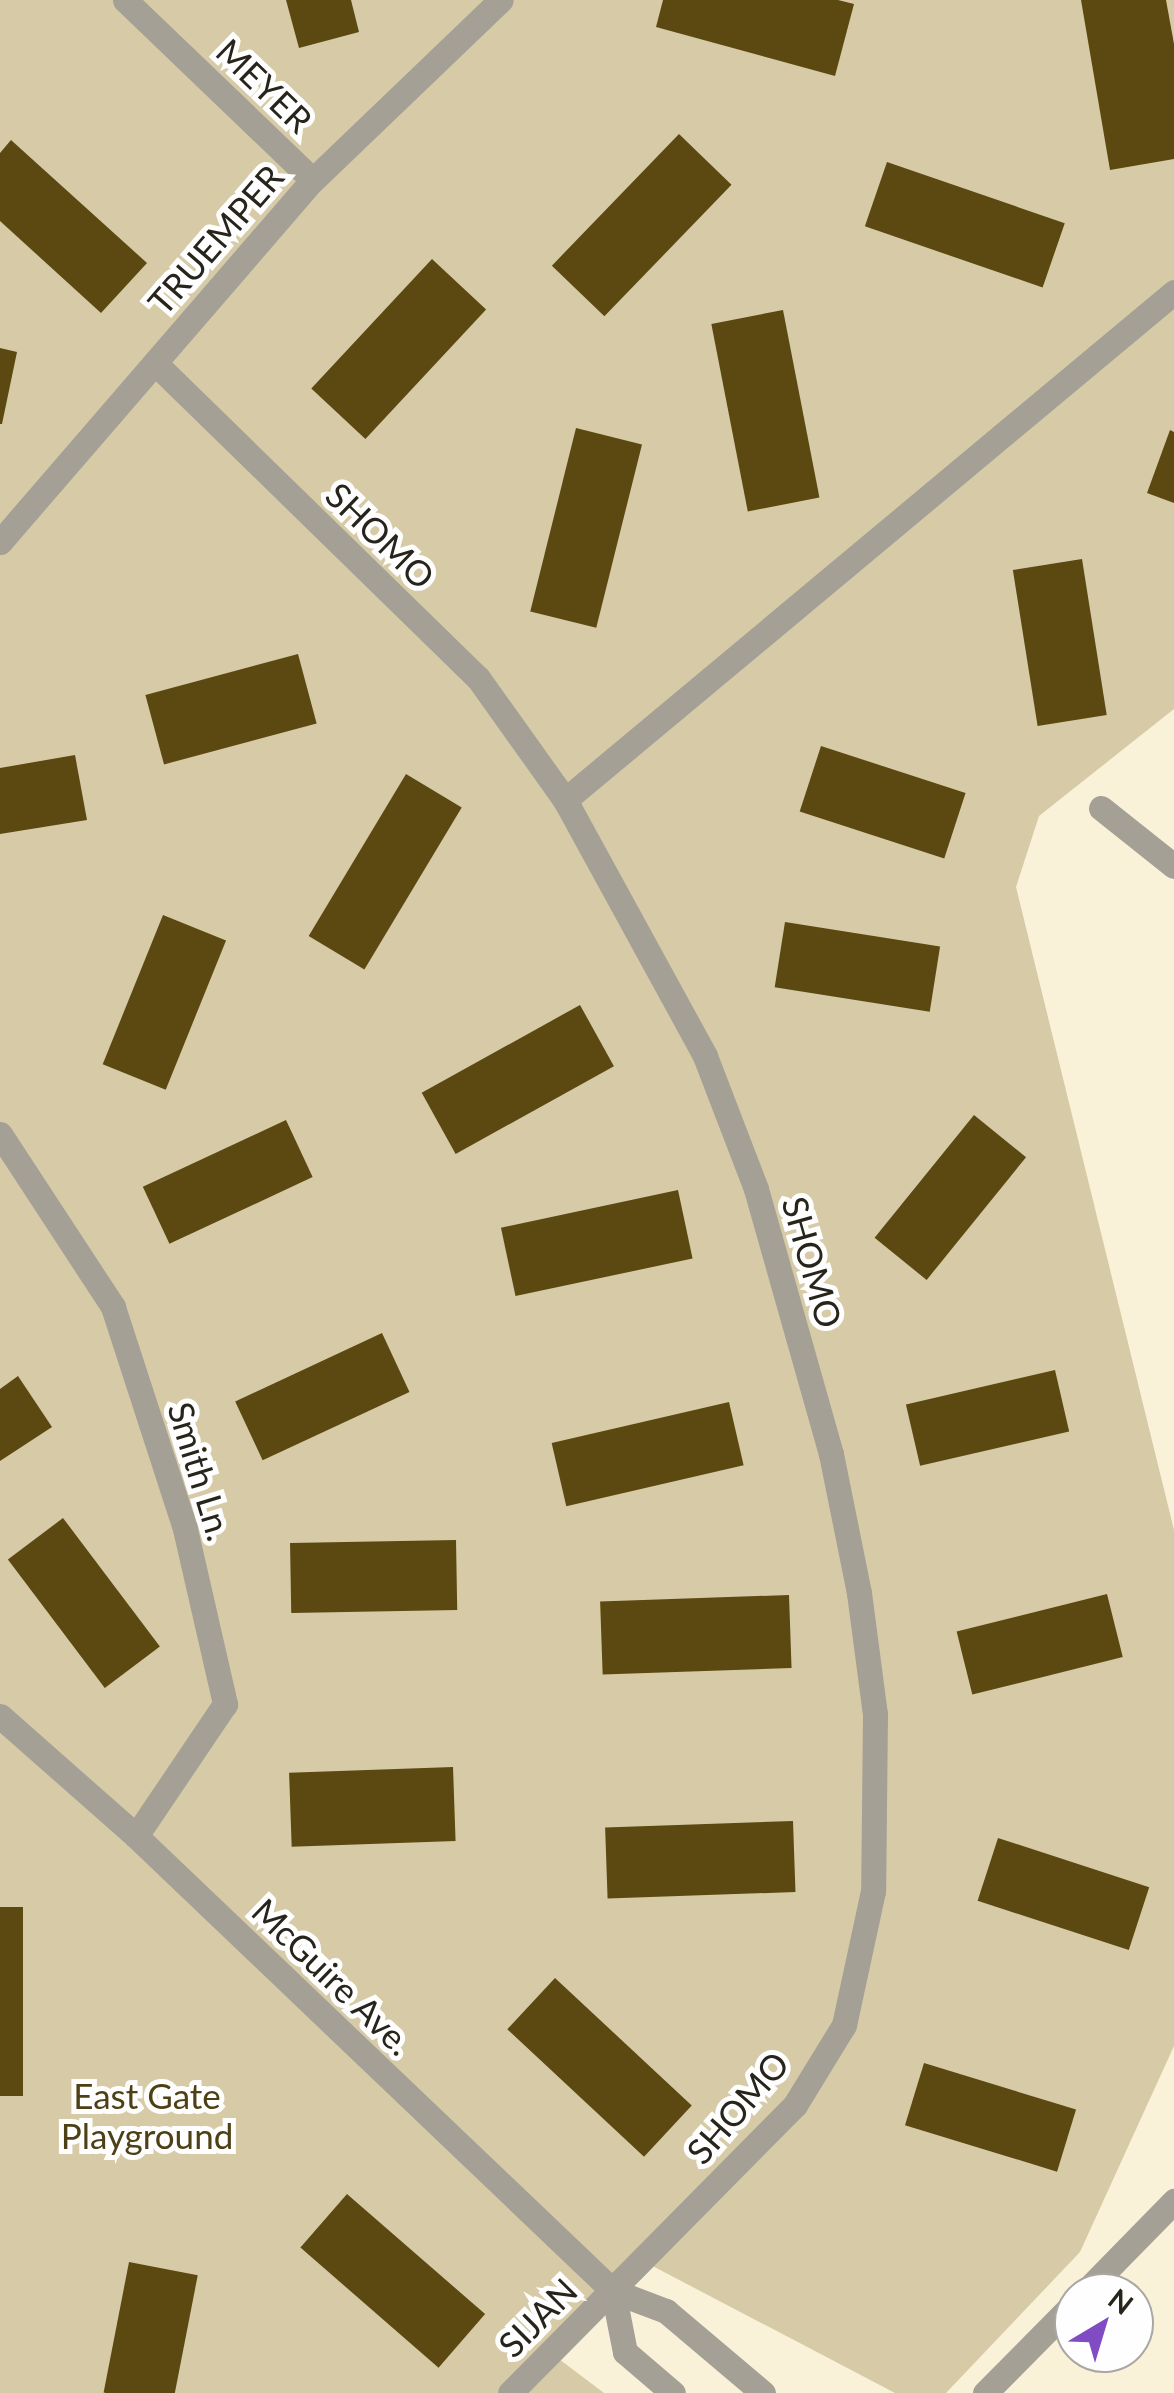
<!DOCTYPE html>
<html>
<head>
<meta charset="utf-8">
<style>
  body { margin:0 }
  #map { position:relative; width:1174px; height:2393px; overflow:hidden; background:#f9f1d8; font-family:Lato,sans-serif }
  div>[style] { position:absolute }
  .green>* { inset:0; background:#d7cba7 }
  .building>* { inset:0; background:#5b4911; transform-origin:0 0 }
  .minor>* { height:25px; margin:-12.5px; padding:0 12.5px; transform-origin:12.5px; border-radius:12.5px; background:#a4a096 }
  span { translate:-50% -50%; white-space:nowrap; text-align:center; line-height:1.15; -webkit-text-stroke:10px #fefefe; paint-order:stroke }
  .street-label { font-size:35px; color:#27241b }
  .park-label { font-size:35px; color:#4e4015 }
  .north { position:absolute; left:1054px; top:2273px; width:100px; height:100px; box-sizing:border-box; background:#fefefe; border:2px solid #a8a7a3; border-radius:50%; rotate:38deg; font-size:28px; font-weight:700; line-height:40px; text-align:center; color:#27241b }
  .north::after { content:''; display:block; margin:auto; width:35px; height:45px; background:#804bc3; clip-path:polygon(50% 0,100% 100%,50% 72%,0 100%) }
</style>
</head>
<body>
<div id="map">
  <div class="green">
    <div style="clip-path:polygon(0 0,1174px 0,1174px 709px,1039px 816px,1016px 887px,1174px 1530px,1174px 2046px,1080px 2252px,946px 2393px,895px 2393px,643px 2261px,551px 2353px,604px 2393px,0 2393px)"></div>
  </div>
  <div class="building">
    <div style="clip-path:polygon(286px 0,351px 0,359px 32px,299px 48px)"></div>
    <div style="clip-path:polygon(663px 0,838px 0,854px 4px,835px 76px,656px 27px)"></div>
    <div style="clip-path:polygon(1081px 0,1166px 0,1174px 44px,1174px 159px,1110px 170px)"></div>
    <div style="left:679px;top:134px;width:73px;height:183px;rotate:44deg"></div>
    <div style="clip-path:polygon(11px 140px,147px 263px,101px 313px,0 221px,0 153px)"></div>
    <div style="left:887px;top:162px;width:188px;height:68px;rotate:19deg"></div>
    <div style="left:432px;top:259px;width:74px;height:177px;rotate:43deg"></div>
    <div style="left:783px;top:310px;width:191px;height:73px;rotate:79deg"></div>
    <div style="clip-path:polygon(0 348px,17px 352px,2px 424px,0 424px)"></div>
    <div style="left:576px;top:428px;width:68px;height:189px;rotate:14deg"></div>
    <div style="clip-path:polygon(1170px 430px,1174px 432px,1174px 503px,1147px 493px)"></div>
    <div style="left:1082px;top:559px;width:158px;height:70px;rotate:81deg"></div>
    <div style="left:298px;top:654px;width:72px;height:158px;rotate:75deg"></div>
    <div style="left:821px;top:746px;width:152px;height:69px;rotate:18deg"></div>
    <div style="clip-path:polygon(75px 755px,87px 820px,0 834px,0 768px)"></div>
    <div style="left:406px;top:774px;width:65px;height:189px;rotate:31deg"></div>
    <div style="left:163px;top:915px;width:68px;height:161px;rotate:22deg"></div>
    <div style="left:785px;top:922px;width:157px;height:66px;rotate:9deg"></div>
    <div style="left:580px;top:1005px;width:70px;height:181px;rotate:61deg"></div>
    <div style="left:974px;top:1115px;width:67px;height:158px;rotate:39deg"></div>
    <div style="left:286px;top:1120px;width:63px;height:158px;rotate:65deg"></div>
    <div style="left:678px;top:1190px;width:70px;height:181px;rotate:78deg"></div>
    <div style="left:382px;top:1333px;width:65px;height:162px;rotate:65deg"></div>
    <div style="left:1055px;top:1370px;width:63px;height:153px;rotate:77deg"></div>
    <div style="clip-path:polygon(18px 1376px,52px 1427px,0 1461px,0 1389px)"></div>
    <div style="left:729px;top:1402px;width:65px;height:182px;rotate:77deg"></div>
    <div style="left:63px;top:1518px;width:161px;height:69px;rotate:53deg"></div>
    <div style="left:456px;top:1540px;width:70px;height:166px;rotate:89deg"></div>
    <div style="left:1107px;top:1594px;width:65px;height:155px;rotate:76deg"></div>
    <div style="left:789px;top:1595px;width:73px;height:189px;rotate:88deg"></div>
    <div style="left:453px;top:1767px;width:74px;height:164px;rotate:88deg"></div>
    <div style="left:793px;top:1821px;width:71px;height:188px;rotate:88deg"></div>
    <div style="left:998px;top:1838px;width:159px;height:66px;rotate:18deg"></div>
    <div style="left:0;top:1907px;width:23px;height:189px"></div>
    <div style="left:555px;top:1978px;width:187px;height:70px;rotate:43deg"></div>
    <div style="left:924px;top:2063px;width:159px;height:65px;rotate:17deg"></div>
    <div style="left:347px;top:2194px;width:183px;height:71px;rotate:41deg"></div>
    <div style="left:129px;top:2262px;width:70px;height:133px;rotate:11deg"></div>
  </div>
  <div class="minor">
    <div style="left:125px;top:0;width:260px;rotate:43.8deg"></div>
    <div style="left:155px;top:363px;width:451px;rotate:44.3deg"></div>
    <div style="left:478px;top:678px;width:150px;rotate:54.5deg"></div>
    <div style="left:565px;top:800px;width:292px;rotate:61.3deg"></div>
    <div style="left:705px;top:1056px;width:142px;rotate:69deg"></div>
    <div style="left:756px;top:1189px;width:275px;rotate:74.2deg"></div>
    <div style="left:831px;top:1454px;width:142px;rotate:78.6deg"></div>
    <div style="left:859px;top:1593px;width:122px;rotate:82.5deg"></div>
    <div style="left:875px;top:1714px;width:177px;rotate:90.6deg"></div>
    <div style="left:873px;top:1891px;width:137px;rotate:102.2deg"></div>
    <div style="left:844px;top:2025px;width:94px;rotate:121.5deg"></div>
    <div style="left:795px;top:2105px;width:405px;rotate:134.7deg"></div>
    <div style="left:0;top:542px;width:479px;rotate:-49.2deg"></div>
    <div style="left:313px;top:180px;width:260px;rotate:-43.8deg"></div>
    <div style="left:565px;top:800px;width:793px;rotate:-39.83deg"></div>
    <div style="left:1101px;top:808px;width:93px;rotate:38.5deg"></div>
    <div style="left:0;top:1134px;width:207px;rotate:56.8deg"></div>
    <div style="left:113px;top:1307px;width:233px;rotate:72deg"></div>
    <div style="left:185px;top:1529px;width:180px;rotate:77.1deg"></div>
    <div style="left:225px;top:1704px;width:159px;rotate:124deg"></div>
    <div style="left:0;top:1716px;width:181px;rotate:41.4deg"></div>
    <div style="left:136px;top:1836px;width:659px;rotate:43.65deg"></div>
    <div style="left:613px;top:2291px;width:57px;rotate:20.7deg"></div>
    <div style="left:666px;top:2311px;width:127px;rotate:40.2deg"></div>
    <div style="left:613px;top:2291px;width:62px;rotate:78.9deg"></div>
    <div style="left:625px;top:2352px;width:63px;rotate:40.5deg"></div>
    <div style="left:1084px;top:2293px;width:129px;rotate:-45.6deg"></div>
    <div style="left:985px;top:2393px;width:127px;rotate:-45.3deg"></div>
  </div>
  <div class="street-label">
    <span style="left:265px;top:85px;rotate:44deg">MEYER</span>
    <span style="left:215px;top:239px;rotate:-49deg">TRUEMPER</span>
    <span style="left:381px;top:535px;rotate:44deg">SHOMO</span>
    <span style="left:813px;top:1262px;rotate:74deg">SHOMO</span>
    <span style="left:201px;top:1471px;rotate:73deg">Smith Ln.</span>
    <span style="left:333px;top:1976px;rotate:44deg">McGuire Ave.</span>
    <span style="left:737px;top:2107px;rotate:-49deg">SHOMO</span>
    <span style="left:537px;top:2317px;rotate:-45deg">SIJAN</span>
  </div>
  <div class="park-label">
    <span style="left:147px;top:2115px">East Gate<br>Playground</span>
  </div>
  <div class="north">N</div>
</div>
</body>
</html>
